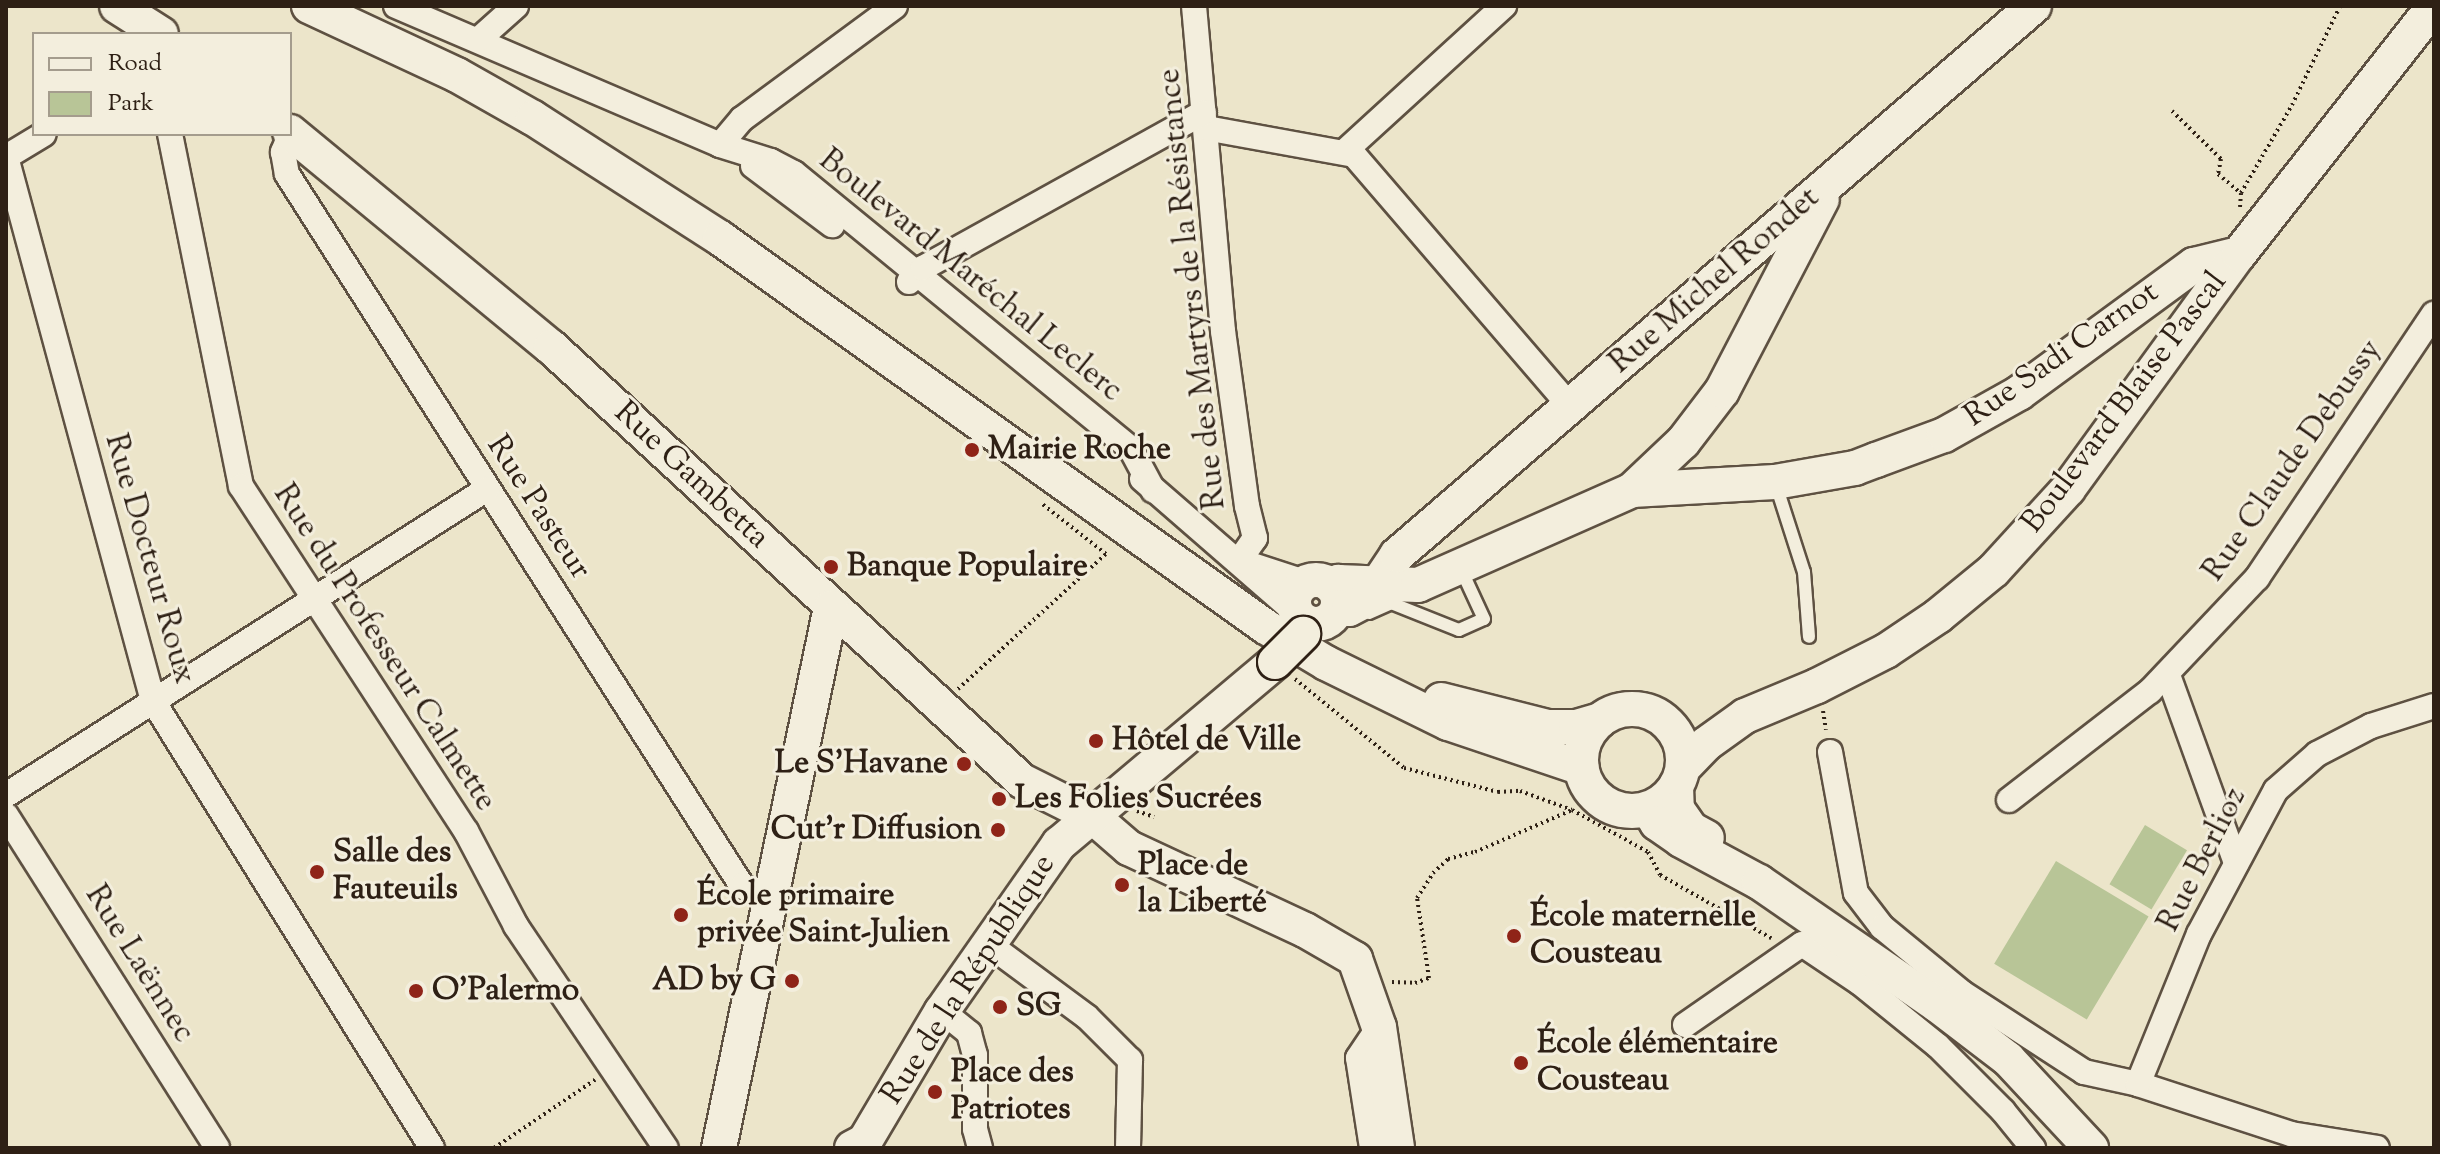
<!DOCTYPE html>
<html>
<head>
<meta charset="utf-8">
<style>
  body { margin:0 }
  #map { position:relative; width:2440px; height:1154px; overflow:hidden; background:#ece5ca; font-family:"Sorts Mill Goudy",serif }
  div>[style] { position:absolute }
  .green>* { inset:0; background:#b8c597; transform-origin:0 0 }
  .path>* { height:4px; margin-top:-2px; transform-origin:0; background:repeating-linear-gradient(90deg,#2e2015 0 2px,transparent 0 6px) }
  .roads { filter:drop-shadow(2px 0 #5e5142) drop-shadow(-2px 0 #5e5142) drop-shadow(0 2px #5e5142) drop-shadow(0 -2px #5e5142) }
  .lane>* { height:12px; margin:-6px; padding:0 6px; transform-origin:6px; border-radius:6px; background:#f3eedd }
  .street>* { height:24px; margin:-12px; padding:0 12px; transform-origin:12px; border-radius:12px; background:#f3eedd }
  .secondary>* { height:34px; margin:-17px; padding:0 17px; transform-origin:17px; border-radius:17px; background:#f3eedd }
  .secondary>.ring { margin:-17px; padding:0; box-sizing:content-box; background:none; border:34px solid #f3eedd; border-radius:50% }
  .bridges { filter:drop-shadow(2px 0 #2e2015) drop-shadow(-2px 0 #2e2015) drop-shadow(0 2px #2e2015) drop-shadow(0 -2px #2e2015) }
  .secondary-bridge>* { height:34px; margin:-17px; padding:0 17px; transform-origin:17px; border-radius:17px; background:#f3eedd }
  .dots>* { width:22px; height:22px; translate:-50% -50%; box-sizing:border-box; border:4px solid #f3eedd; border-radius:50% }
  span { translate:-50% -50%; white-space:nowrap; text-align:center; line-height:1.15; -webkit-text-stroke:6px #f3eedd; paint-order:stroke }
  .street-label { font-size:32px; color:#2e2015 }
  .poi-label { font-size:32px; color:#2e2015; font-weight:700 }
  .left { translate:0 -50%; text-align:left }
  .right { translate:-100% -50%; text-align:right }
  .frame { position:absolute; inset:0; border:8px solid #2e2015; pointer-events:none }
  .legend { position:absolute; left:32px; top:32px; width:260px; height:104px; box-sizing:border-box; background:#f3eedd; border:2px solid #a49c8d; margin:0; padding:10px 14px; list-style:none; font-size:24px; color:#2e2015 }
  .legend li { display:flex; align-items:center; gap:16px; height:40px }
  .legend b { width:40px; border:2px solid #a49c8d }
</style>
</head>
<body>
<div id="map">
  <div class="green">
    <div style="left:2145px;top:825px;width:49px;height:69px;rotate:31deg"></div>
    <div style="left:2056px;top:861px;width:108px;height:120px;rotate:31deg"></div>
  </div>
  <div class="path">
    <div style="left:2172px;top:111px;width:69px;rotate:44.4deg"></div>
    <div style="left:2221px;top:159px;width:15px;rotate:101deg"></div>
    <div style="left:2218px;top:174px;width:30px;rotate:40deg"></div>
    <div style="left:2240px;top:207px;width:14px;rotate:-86deg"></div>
    <div style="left:2241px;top:193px;width:102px;rotate:-59.9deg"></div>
    <div style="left:2292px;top:105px;width:110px;rotate:-64.1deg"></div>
    <div style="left:1295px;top:679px;width:141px;rotate:39.2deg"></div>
    <div style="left:1404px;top:768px;width:97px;rotate:14.3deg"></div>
    <div style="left:1498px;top:792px;width:22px;rotate:-3deg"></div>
    <div style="left:1520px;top:791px;width:55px;rotate:20.1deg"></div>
    <div style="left:1572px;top:810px;width:87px;rotate:28.9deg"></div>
    <div style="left:1648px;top:852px;width:26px;rotate:62deg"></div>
    <div style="left:1660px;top:875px;width:128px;rotate:29.6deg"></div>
    <div style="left:958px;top:689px;width:200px;rotate:-42.4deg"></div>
    <div style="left:1106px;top:554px;width:83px;rotate:-141.9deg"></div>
    <div style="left:1823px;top:711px;width:19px;rotate:81deg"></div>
    <div style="left:1137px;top:811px;width:18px;rotate:19deg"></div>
    <div style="left:1392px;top:982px;width:23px;rotate:2deg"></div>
    <div style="left:1415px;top:983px;width:15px;rotate:-20deg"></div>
    <div style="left:1429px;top:978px;width:81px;rotate:-98.5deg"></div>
    <div style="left:1417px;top:898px;width:30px;rotate:-57deg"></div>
    <div style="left:1433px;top:873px;width:21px;rotate:-43deg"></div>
    <div style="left:1448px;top:859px;width:28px;rotate:-15deg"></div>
    <div style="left:1475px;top:852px;width:106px;rotate:-23.4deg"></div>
    <div style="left:494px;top:1148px;width:122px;rotate:-34deg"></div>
  </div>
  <div class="roads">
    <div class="lane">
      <div style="left:1776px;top:485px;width:91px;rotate:72.2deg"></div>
      <div style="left:1804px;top:572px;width:65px;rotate:85.6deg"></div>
      <div style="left:1369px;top:613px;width:24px;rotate:-24deg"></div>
      <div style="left:1391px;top:603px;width:73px;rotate:21.7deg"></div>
      <div style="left:1459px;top:630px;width:27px;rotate:-24deg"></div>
      <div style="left:1484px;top:619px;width:57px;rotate:-114.8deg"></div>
    </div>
    <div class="street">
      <div style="left:396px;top:6px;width:353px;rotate:23.2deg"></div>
      <div style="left:720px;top:145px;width:53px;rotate:17.4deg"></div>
      <div style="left:771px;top:161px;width:26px;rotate:28deg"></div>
      <div style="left:794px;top:173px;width:436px;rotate:39.3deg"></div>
      <div style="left:1131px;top:449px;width:47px;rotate:61.8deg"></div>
      <div style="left:1194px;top:6px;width:326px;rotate:84.9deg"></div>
      <div style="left:1223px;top:331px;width:177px;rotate:82.2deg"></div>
      <div style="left:1247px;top:506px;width:33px;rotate:76deg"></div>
      <div style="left:1255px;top:538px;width:28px;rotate:125deg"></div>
      <div style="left:478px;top:40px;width:51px;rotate:-41.8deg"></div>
      <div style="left:1206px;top:128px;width:150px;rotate:10.3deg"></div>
      <div style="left:1354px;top:155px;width:331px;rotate:49.3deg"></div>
      <div style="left:291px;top:133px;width:21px;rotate:113deg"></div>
      <div style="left:283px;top:152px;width:22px;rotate:80deg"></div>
      <div style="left:287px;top:174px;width:845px;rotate:57.42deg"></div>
      <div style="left:742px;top:886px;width:31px;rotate:29deg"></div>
      <div style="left:170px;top:134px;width:359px;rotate:78.6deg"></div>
      <div style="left:241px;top:486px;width:412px;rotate:56.9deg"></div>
      <div style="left:466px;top:831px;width:107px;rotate:62.2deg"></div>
      <div style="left:516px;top:926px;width:268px;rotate:56deg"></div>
      <div style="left:720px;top:145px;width:34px;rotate:-50deg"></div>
      <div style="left:742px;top:119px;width:190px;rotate:-36.4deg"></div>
      <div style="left:1344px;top:152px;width:217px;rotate:-42.4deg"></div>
      <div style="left:6px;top:157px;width:564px;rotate:74.88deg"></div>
      <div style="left:153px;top:701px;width:527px;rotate:58.03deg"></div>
      <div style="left:6px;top:157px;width:44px;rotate:-31.2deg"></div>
      <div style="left:753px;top:166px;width:99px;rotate:36.8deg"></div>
      <div style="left:909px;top:282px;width:20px;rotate:-45deg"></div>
      <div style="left:923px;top:268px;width:321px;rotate:-29deg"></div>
      <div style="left:1142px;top:479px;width:203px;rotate:41deg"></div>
      <div style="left:1246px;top:563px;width:62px;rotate:17.9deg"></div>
      <div style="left:2168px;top:675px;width:200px;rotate:70.1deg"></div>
      <div style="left:1830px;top:752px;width:143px;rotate:79.6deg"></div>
      <div style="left:1856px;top:893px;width:43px;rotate:52.6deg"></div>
      <div style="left:1882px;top:927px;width:102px;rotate:39.4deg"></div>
      <div style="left:1961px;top:992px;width:147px;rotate:33deg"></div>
      <div style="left:2084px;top:1072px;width:55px;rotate:12.5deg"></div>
      <div style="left:2138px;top:1084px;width:161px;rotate:18.1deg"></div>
      <div style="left:2291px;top:1134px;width:87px;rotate:9.2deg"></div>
      <div style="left:6px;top:795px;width:570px;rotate:-32.46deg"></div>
      <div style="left:2009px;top:800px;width:178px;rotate:-37.7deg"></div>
      <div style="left:2150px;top:691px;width:156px;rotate:-46.6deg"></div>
      <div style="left:2257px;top:578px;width:318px;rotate:-56.2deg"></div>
      <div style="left:6px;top:815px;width:394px;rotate:57.6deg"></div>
      <div style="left:987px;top:943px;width:124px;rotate:36.5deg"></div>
      <div style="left:1087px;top:1017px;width:61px;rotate:45deg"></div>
      <div style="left:1130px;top:1060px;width:88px;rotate:91.3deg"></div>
      <div style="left:942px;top:1011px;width:35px;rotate:39deg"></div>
      <div style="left:969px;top:1033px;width:23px;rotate:75deg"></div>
      <div style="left:975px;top:1055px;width:74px;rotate:90deg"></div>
      <div style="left:975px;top:1129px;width:20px;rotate:75deg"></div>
      <div style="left:1685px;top:1025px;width:142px;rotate:-34.7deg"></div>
      <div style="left:1802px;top:944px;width:70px;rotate:33.9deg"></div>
      <div style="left:1860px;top:983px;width:100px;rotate:38.9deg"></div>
      <div style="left:1938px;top:1046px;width:92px;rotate:45deg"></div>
      <div style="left:2003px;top:1111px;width:48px;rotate:51deg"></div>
      <div style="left:2138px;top:1084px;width:162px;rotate:-67.9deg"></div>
      <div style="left:2199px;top:934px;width:163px;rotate:-61.9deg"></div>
      <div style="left:2276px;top:790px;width:55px;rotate:-41.3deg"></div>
      <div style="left:2317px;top:754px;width:61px;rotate:-27.4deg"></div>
      <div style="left:2371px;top:726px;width:66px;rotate:-17.6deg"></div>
      <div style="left:1372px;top:1148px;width:91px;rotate:-98.8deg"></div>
      <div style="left:1358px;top:1058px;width:37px;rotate:-56deg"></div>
    </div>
    <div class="secondary">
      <div style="left:117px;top:6px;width:52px;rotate:32.5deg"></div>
      <div style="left:309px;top:6px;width:163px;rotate:25deg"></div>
      <div style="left:457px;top:75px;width:87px;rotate:29.5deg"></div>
      <div style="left:533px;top:118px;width:222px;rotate:32.7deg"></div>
      <div style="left:720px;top:238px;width:670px;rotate:35.47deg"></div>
      <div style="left:1266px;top:627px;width:70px;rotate:31deg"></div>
      <div style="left:1326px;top:663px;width:136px;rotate:26.2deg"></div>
      <div style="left:1448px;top:723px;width:141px;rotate:18.6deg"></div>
      <div style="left:290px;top:132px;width:338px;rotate:39.5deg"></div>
      <div style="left:551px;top:347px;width:640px;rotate:42.66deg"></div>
      <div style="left:1022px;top:781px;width:78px;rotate:26.6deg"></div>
      <div style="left:1092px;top:816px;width:49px;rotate:40.9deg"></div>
      <div style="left:1129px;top:848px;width:194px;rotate:25deg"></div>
      <div style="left:1305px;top:930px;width:58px;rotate:30.1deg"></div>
      <div style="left:1355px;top:959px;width:72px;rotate:70.6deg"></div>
      <div style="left:1379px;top:1027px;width:122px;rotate:81.5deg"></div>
      <div style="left:1632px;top:490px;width:70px;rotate:-43.3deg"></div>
      <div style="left:1683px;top:442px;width:64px;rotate:-52.6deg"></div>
      <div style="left:1722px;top:391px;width:216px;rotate:-62.5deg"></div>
      <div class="ring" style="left:1294px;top:580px;width:10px;height:10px"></div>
      <div style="left:1330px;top:585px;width:9px;rotate:-21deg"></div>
      <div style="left:1338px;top:582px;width:80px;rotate:2.1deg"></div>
      <div style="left:1418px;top:585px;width:234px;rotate:-23.9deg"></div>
      <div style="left:1632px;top:490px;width:143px;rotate:-3.2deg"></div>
      <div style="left:1775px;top:482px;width:81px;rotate:-9.9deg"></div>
      <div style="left:1855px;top:468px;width:22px;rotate:-21deg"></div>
      <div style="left:1876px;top:460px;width:72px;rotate:-20.2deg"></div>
      <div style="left:1944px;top:435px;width:86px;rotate:-29.2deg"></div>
      <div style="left:2019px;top:393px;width:217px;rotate:-36.2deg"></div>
      <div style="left:2194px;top:265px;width:46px;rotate:-13.7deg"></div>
      <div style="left:1338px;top:607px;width:11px;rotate:10deg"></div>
      <div style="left:1349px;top:609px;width:20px;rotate:-27deg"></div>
      <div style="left:1367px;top:600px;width:54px;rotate:-56.3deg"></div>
      <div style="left:1397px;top:555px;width:841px;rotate:-40.76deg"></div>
      <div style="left:1441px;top:700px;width:110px;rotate:14.2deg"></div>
      <div style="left:1548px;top:727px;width:28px"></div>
      <div style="left:1576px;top:727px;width:25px;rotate:-16deg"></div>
      <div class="ring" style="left:1581px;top:709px;width:68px;height:68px"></div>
      <div style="left:1683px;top:768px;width:33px;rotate:-46deg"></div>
      <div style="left:1706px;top:744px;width:48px;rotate:-35.7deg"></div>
      <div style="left:1745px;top:716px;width:78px;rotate:-22.6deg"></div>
      <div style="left:1817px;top:686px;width:77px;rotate:-26.9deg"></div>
      <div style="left:1886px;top:651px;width:63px;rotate:-33.9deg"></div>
      <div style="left:1938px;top:616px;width:72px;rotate:-39.4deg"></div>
      <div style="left:1994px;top:570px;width:110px;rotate:-47.6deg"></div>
      <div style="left:2068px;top:489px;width:291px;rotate:-54deg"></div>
      <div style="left:2239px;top:254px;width:315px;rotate:-51.8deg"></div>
      <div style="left:1676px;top:786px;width:23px;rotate:88deg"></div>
      <div style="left:1677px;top:809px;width:24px;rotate:55deg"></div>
      <div style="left:1691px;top:829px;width:18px;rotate:29deg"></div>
      <div style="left:1648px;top:809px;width:17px;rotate:57deg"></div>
      <div style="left:1657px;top:823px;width:29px;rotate:35deg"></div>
      <div style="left:1681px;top:840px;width:89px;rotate:28.3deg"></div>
      <div style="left:1759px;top:882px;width:215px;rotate:34.6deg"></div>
      <div style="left:1936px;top:1004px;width:91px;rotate:37.4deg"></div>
      <div style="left:2008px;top:1059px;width:122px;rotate:47deg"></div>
      <div style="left:719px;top:1148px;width:552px;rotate:-78.3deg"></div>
      <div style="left:852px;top:1148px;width:15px;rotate:-28deg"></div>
      <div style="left:865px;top:1141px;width:151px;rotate:-59.4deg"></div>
      <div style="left:942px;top:1011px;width:204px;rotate:-55deg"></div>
      <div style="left:1059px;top:844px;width:282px;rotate:-40.1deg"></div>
    </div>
  </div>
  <div class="bridges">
    <div class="secondary-bridge">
      <div style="left:1275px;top:662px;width:40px;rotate:-45deg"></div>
    </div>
  </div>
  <div class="dots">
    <div style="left:972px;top:450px;background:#8f2418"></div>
    <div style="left:831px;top:567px;background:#8f2418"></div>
    <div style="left:1096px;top:741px;background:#8f2418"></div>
    <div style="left:964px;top:764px;background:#8f2418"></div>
    <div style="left:999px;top:799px;background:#8f2418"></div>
    <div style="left:998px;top:830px;background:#8f2418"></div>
    <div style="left:317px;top:872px;background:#8f2418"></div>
    <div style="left:1122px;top:885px;background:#8f2418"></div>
    <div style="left:681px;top:915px;background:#8f2418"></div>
    <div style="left:1514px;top:936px;background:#8f2418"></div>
    <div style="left:792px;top:981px;background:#8f2418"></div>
    <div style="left:416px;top:991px;background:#8f2418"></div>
    <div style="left:1000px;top:1007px;background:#8f2418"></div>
    <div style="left:1521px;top:1063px;background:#8f2418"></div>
    <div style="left:935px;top:1092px;background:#8f2418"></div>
  </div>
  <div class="street-label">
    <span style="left:970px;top:276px;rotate:39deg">Boulevard Maréchal Leclerc</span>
    <span style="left:1715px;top:281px;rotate:-41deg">Rue Michel Rondet</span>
    <span style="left:1193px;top:289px;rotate:-96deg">Rue des Martyrs de la Résistance</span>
    <span style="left:2062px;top:355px;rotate:-35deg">Rue Sadi Carnot</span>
    <span style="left:2125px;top:403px;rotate:-53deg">Boulevard Blaise Pascal</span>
    <span style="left:2293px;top:461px;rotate:-55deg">Rue Claude Debussy</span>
    <span style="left:691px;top:476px;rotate:43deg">Rue Gambetta</span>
    <span style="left:538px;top:508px;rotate:57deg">Rue Pasteur</span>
    <span style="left:149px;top:559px;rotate:74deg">Rue Docteur Roux</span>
    <span style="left:384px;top:648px;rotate:57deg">Rue du Professeur Calmette</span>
    <span style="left:2203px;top:860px;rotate:-63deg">Rue Berlioz</span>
    <span style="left:139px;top:964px;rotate:58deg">Rue Laënnec</span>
    <span style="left:969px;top:980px;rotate:-57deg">Rue de la République</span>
  </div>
  <div class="poi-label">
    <span class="left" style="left:988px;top:450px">Mairie Roche</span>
    <span class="left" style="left:847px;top:567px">Banque Populaire</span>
    <span class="left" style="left:1112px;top:741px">Hôtel de Ville</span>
    <span class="right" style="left:948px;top:764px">Le S'Havane</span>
    <span class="left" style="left:1015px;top:799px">Les Folies Sucrées</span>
    <span class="right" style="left:982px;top:830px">Cut'r Diffusion</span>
    <span class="left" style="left:333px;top:872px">Salle des<br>Fauteuils</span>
    <span class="left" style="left:1138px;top:885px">Place de<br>la Liberté</span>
    <span class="left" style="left:697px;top:915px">École primaire<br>privée Saint-Julien</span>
    <span class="left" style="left:1530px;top:936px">École maternelle<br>Cousteau</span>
    <span class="right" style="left:776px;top:981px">AD by G</span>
    <span class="left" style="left:432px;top:991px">O'Palermo</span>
    <span class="left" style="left:1016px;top:1007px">SG</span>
    <span class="left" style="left:1537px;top:1063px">École élémentaire<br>Cousteau</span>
    <span class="left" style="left:951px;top:1092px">Place des<br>Patriotes</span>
  </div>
  <div class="frame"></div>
  <ul class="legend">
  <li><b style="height:10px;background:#f3eedd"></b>Road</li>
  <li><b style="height:22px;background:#b8c597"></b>Park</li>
  </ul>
</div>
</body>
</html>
